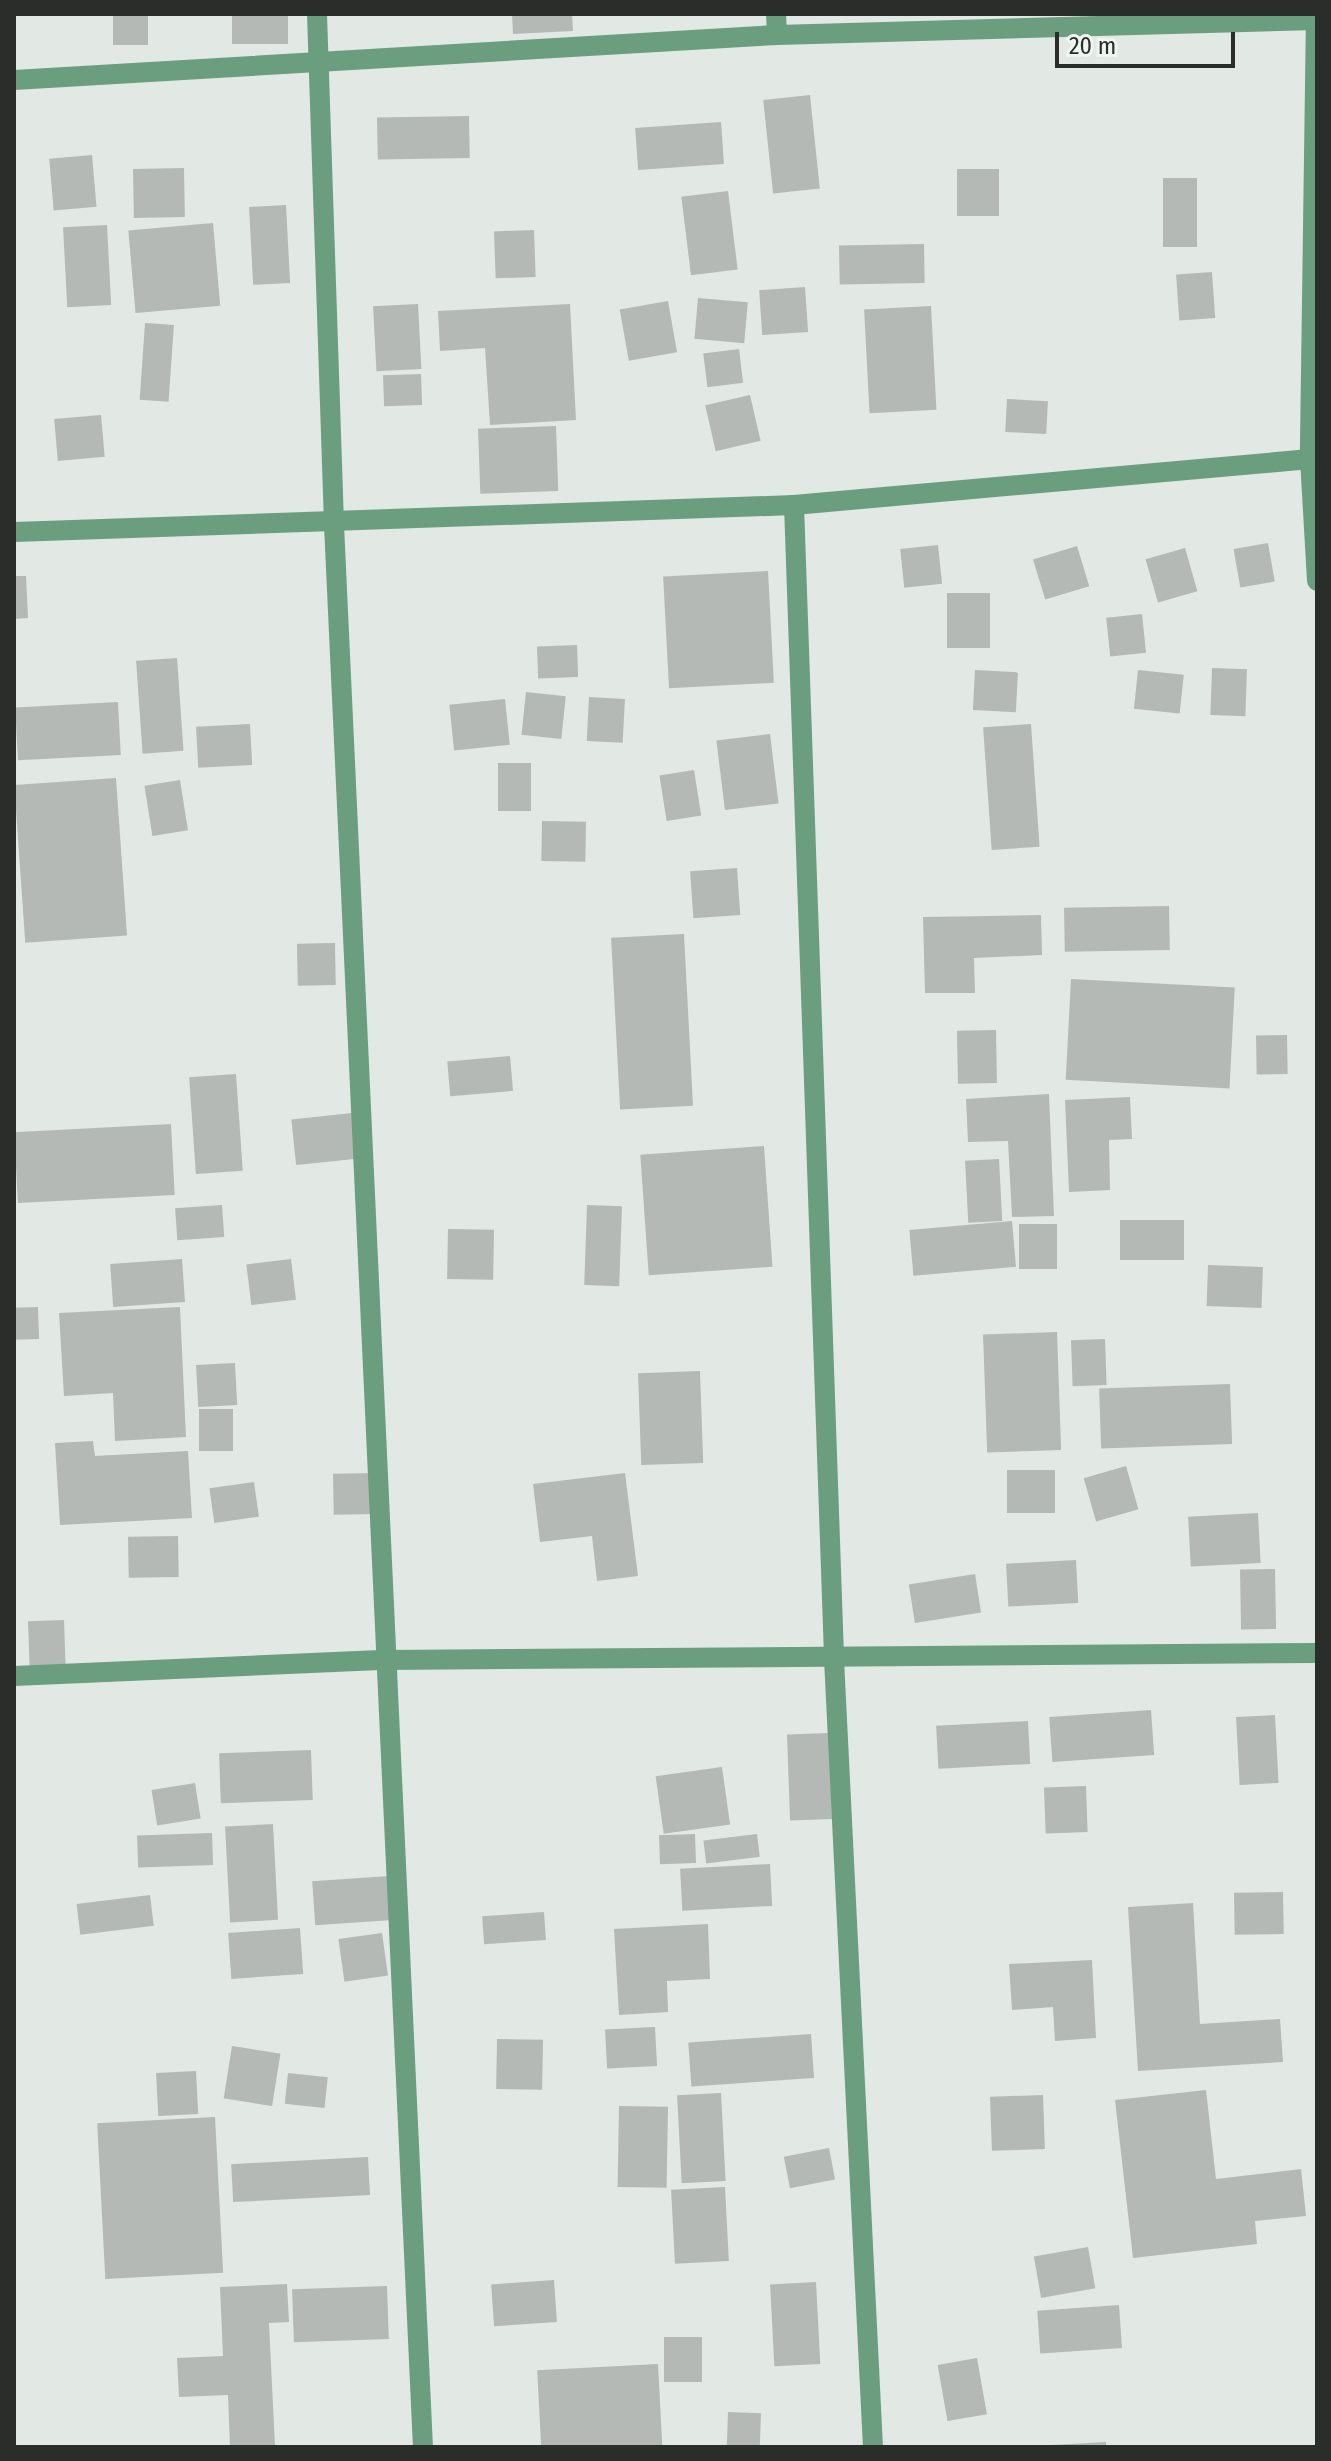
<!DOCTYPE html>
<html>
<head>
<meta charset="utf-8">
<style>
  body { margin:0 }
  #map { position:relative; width:1331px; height:2461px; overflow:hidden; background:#e2e8e4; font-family:"Fira Sans Condensed",sans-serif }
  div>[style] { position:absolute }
  .building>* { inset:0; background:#b4b9b6; transform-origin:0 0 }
  .minor>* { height:20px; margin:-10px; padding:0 10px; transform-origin:10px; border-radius:10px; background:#6b9d7f }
  .tertiary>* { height:20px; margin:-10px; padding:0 10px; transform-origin:10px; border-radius:10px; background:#6b9d7f }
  span { translate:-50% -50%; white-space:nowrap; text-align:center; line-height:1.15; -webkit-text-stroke:7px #eff5f1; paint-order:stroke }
  .frame { position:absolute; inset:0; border:16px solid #2b2d2b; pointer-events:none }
  .scale { position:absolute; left:1055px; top:32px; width:180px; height:36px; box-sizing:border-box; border:4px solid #2b2d2b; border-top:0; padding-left:10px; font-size:24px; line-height:28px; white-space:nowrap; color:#2b2d2b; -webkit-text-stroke:6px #eff5f1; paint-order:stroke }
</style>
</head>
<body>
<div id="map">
  <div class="building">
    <div style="left:113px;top:14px;width:35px;height:31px"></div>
    <div style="left:232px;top:14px;width:56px;height:30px"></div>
    <div style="clip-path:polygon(512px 14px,572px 14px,573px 31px,513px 34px)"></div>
    <div style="left:810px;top:95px;width:94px;height:47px;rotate:84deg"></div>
    <div style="left:469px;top:116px;width:42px;height:92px;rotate:89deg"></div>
    <div style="left:721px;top:122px;width:42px;height:86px;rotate:86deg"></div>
    <div style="left:92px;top:155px;width:52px;height:43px;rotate:85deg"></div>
    <div style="left:184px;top:168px;width:49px;height:51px;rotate:89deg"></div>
    <div style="left:957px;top:169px;width:42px;height:47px"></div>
    <div style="left:1163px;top:178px;width:34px;height:69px"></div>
    <div style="left:728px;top:191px;width:79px;height:47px;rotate:83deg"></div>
    <div style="left:286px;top:205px;width:78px;height:37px;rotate:87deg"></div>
    <div style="left:213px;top:223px;width:83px;height:85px;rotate:85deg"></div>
    <div style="left:107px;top:225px;width:80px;height:44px;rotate:87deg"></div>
    <div style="left:534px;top:230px;width:47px;height:40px;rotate:88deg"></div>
    <div style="left:924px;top:244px;width:39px;height:85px;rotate:89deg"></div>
    <div style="left:1212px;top:272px;width:46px;height:36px;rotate:86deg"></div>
    <div style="left:805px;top:287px;width:45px;height:46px;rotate:86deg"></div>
    <div style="left:698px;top:298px;width:50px;height:41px;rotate:5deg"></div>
    <div style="left:668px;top:301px;width:52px;height:49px;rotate:80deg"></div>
    <div style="left:418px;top:304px;width:65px;height:45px;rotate:87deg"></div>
    <div style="clip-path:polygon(570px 304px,576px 420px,490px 425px,485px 348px,440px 351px,438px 311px)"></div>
    <div style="left:931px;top:306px;width:104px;height:67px;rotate:87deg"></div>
    <div style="left:145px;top:323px;width:29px;height:77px;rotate:4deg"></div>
    <div style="left:739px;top:349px;width:34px;height:36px;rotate:83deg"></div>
    <div style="left:421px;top:374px;width:31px;height:38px;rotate:88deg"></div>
    <div style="left:750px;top:395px;width:47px;height:46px;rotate:77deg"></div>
    <div style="left:1007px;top:399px;width:41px;height:33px;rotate:3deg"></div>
    <div style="left:101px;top:415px;width:42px;height:47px;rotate:85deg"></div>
    <div style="left:556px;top:426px;width:65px;height:78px;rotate:88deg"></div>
    <div style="left:1268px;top:543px;width:39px;height:35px;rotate:80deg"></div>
    <div style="left:938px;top:545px;width:39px;height:38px;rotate:84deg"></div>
    <div style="left:1077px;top:546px;width:42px;height:46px;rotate:73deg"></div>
    <div style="left:1185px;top:548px;width:45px;height:41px;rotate:74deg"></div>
    <div style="left:768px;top:571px;width:112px;height:105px;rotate:87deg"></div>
    <div style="clip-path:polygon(14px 576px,26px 576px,28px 618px,14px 619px)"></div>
    <div style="left:947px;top:593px;width:43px;height:55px"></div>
    <div style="left:1142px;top:614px;width:39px;height:36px;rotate:84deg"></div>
    <div style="left:577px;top:645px;width:32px;height:40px;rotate:88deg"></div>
    <div style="left:177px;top:658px;width:93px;height:41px;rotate:86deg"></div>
    <div style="left:1212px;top:668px;width:35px;height:47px;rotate:2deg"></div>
    <div style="left:975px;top:670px;width:43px;height:40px;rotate:3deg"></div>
    <div style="left:1138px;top:670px;width:46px;height:39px;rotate:6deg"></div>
    <div style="left:526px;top:692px;width:40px;height:43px;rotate:6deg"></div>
    <div style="left:589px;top:697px;width:36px;height:44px;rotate:3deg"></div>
    <div style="left:505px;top:699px;width:46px;height:56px;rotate:84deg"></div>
    <div style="left:118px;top:702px;width:53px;height:103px;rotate:87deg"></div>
    <div style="left:250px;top:724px;width:41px;height:54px;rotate:87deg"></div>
    <div style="left:1031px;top:724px;width:123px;height:48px;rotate:86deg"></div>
    <div style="left:770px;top:734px;width:70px;height:54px;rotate:83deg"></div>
    <div style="left:498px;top:763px;width:33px;height:48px"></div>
    <div style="left:694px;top:770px;width:46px;height:35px;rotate:81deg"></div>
    <div style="left:116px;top:778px;width:158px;height:102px;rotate:86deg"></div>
    <div style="left:180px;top:780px;width:51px;height:36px;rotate:81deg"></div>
    <div style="left:542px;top:821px;width:44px;height:40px;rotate:1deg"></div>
    <div style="left:737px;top:868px;width:47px;height:47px;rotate:86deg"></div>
    <div style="left:1169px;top:906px;width:44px;height:105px;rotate:89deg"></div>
    <div style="clip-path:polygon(1041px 915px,1042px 955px,974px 958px,975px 993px,925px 993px,923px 917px)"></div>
    <div style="left:684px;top:934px;width:172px;height:73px;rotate:87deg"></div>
    <div style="left:335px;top:943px;width:42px;height:38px;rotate:89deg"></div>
    <div style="left:1071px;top:979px;width:164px;height:101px;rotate:3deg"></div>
    <div style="left:996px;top:1030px;width:53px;height:39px;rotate:89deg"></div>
    <div style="left:1287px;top:1035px;width:39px;height:31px;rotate:89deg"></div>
    <div style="left:510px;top:1056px;width:35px;height:63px;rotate:85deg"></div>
    <div style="left:236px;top:1074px;width:97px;height:47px;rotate:86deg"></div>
    <div style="clip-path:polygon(1049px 1094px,1054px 1216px,1012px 1217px,1008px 1141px,968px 1142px,966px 1099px)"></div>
    <div style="clip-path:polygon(1130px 1097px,1132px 1139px,1109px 1140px,1110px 1190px,1069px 1192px,1065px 1100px)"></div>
    <div style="left:352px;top:1113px;width:46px;height:61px;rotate:84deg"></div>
    <div style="left:171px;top:1124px;width:71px;height:157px;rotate:87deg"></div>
    <div style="left:764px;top:1146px;width:121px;height:124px;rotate:86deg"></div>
    <div style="left:999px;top:1159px;width:62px;height:34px;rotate:87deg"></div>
    <div style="left:222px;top:1205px;width:32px;height:47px;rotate:86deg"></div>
    <div style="left:587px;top:1205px;width:35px;height:80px;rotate:2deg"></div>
    <div style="left:1184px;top:1220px;width:40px;height:64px;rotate:90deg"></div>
    <div style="left:1012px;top:1221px;width:46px;height:103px;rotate:85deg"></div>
    <div style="left:1057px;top:1224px;width:45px;height:38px;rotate:90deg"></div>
    <div style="left:448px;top:1229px;width:46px;height:50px;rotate:1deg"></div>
    <div style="left:182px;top:1259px;width:43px;height:72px;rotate:86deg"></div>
    <div style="left:291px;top:1259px;width:41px;height:45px;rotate:83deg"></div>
    <div style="left:1208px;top:1265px;width:55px;height:41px;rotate:2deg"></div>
    <div style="left:38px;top:1307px;width:32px;height:24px;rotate:88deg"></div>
    <div style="clip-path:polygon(180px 1307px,186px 1437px,115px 1441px,113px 1393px,64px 1396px,59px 1313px)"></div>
    <div style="left:1057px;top:1332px;width:118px;height:74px;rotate:88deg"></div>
    <div style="left:1105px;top:1339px;width:46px;height:34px;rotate:88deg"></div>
    <div style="left:235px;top:1363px;width:42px;height:39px;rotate:87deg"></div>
    <div style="left:700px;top:1371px;width:92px;height:62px;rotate:88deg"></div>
    <div style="left:1230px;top:1384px;width:60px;height:131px;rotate:88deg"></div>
    <div style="left:199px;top:1409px;width:34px;height:42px"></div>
    <div style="clip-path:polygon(93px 1441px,95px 1456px,188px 1451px,192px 1518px,60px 1525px,55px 1443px)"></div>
    <div style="left:1126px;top:1466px;width:45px;height:44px;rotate:74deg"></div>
    <div style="left:1007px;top:1470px;width:48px;height:43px"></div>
    <div style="left:376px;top:1473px;width:41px;height:43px;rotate:89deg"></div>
    <div style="clip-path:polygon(625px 1473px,638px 1576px,597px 1581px,592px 1536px,540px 1542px,533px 1484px)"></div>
    <div style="left:254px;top:1482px;width:35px;height:45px;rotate:82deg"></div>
    <div style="left:1258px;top:1513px;width:50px;height:70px;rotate:87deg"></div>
    <div style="left:178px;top:1536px;width:41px;height:50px;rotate:89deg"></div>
    <div style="left:1076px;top:1560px;width:43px;height:70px;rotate:87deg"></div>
    <div style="left:1275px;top:1569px;width:60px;height:35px;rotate:89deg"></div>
    <div style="left:975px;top:1574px;width:39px;height:67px;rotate:81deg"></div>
    <div style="left:64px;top:1620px;width:46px;height:36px;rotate:88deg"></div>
    <div style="left:1151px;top:1710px;width:45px;height:102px;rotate:86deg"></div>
    <div style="left:1275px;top:1715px;width:68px;height:39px;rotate:87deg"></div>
    <div style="left:1028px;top:1721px;width:43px;height:92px;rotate:87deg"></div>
    <div style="left:829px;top:1733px;width:86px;height:42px;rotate:88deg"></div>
    <div style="left:311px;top:1750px;width:50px;height:92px;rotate:88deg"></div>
    <div style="left:722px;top:1767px;width:58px;height:67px;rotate:82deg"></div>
    <div style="left:195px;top:1783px;width:36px;height:44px;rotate:81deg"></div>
    <div style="left:1086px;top:1786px;width:46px;height:42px;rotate:88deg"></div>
    <div style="left:273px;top:1824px;width:96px;height:48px;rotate:87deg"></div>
    <div style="left:212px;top:1833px;width:32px;height:75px;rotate:88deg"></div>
    <div style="left:695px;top:1834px;width:29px;height:36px;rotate:88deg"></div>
    <div style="left:757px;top:1834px;width:23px;height:54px;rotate:83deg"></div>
    <div style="left:770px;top:1864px;width:42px;height:90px;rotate:87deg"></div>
    <div style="left:389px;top:1876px;width:44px;height:77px;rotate:86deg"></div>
    <div style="left:1283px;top:1892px;width:42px;height:49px;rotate:89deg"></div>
    <div style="left:150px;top:1895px;width:31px;height:74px;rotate:83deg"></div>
    <div style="clip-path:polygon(1193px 1903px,1200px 2024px,1280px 2019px,1283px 2062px,1138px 2071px,1128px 1907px)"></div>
    <div style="left:544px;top:1912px;width:28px;height:62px;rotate:86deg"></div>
    <div style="clip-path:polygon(708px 1924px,710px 1979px,667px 1981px,668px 2012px,619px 2015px,614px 1929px)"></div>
    <div style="left:300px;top:1928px;width:46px;height:72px;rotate:86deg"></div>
    <div style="left:382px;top:1933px;width:43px;height:44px;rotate:82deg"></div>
    <div style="clip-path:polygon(1092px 1960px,1096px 2038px,1055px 2041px,1053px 2007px,1012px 2010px,1009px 1964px)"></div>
    <div style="left:655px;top:2027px;width:39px;height:50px;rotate:87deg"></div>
    <div style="left:811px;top:2034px;width:44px;height:123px;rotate:86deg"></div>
    <div style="left:497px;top:2039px;width:46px;height:50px;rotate:1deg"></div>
    <div style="left:232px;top:2046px;width:49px;height:53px;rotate:9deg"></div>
    <div style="left:196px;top:2071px;width:43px;height:40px;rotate:87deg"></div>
    <div style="left:288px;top:2073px;width:40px;height:31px;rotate:6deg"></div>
    <div style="clip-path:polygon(1206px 2090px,1216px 2179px,1301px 2169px,1306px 2216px,1255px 2221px,1257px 2244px,1133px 2258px,1115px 2100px)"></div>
    <div style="left:721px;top:2093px;width:88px;height:44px;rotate:87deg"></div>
    <div style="left:1043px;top:2095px;width:54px;height:53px;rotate:88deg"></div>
    <div style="left:619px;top:2106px;width:49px;height:81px;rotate:1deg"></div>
    <div style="left:215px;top:2117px;width:156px;height:118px;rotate:87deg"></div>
    <div style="left:829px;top:2148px;width:32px;height:46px;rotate:79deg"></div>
    <div style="left:368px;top:2157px;width:38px;height:137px;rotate:87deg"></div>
    <div style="left:725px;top:2187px;width:74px;height:54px;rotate:87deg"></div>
    <div style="left:1088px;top:2247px;width:42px;height:55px;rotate:80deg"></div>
    <div style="left:554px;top:2280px;width:42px;height:63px;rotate:86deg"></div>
    <div style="left:816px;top:2282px;width:82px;height:46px;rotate:87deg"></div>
    <div style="clip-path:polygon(287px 2284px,289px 2322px,269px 2323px,275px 2447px,230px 2447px,228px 2395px,179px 2397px,177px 2358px,223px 2356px,220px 2287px)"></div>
    <div style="left:387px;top:2286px;width:53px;height:95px;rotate:88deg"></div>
    <div style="left:1119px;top:2305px;width:43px;height:82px;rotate:86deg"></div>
    <div style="left:664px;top:2337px;width:38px;height:45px"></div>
    <div style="left:977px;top:2358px;width:57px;height:40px;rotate:80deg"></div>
    <div style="left:658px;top:2364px;width:83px;height:121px;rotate:87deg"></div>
    <div style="left:728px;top:2412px;width:33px;height:35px;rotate:2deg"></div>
    <div style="clip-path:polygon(1106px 2442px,1106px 2447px,1051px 2447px,1051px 2445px)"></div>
  </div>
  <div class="minor">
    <div style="left:317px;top:14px;width:511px;rotate:88.09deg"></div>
    <div style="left:334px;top:525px;width:1924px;rotate:87.35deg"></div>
    <div style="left:776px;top:14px;width:21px;rotate:87deg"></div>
    <div style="left:14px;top:80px;width:764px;rotate:-3.38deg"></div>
    <div style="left:777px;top:35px;width:538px;rotate:-1.6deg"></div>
    <div style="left:794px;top:505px;width:1155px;rotate:88.01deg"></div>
    <div style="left:834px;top:1659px;width:789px;rotate:87.17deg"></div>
    <div style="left:14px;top:532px;width:780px;rotate:-1.98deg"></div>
    <div style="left:794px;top:505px;width:518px;rotate:-5.09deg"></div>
    <div style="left:14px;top:1676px;width:372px;rotate:-2.5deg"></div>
    <div style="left:386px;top:1660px;width:931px;rotate:-0.43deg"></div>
  </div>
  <div class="tertiary">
    <div style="left:1316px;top:14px;width:445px;rotate:90.8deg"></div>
    <div style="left:1310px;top:459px;width:122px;rotate:86.7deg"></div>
  </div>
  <div class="frame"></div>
  <div class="scale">20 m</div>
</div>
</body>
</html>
